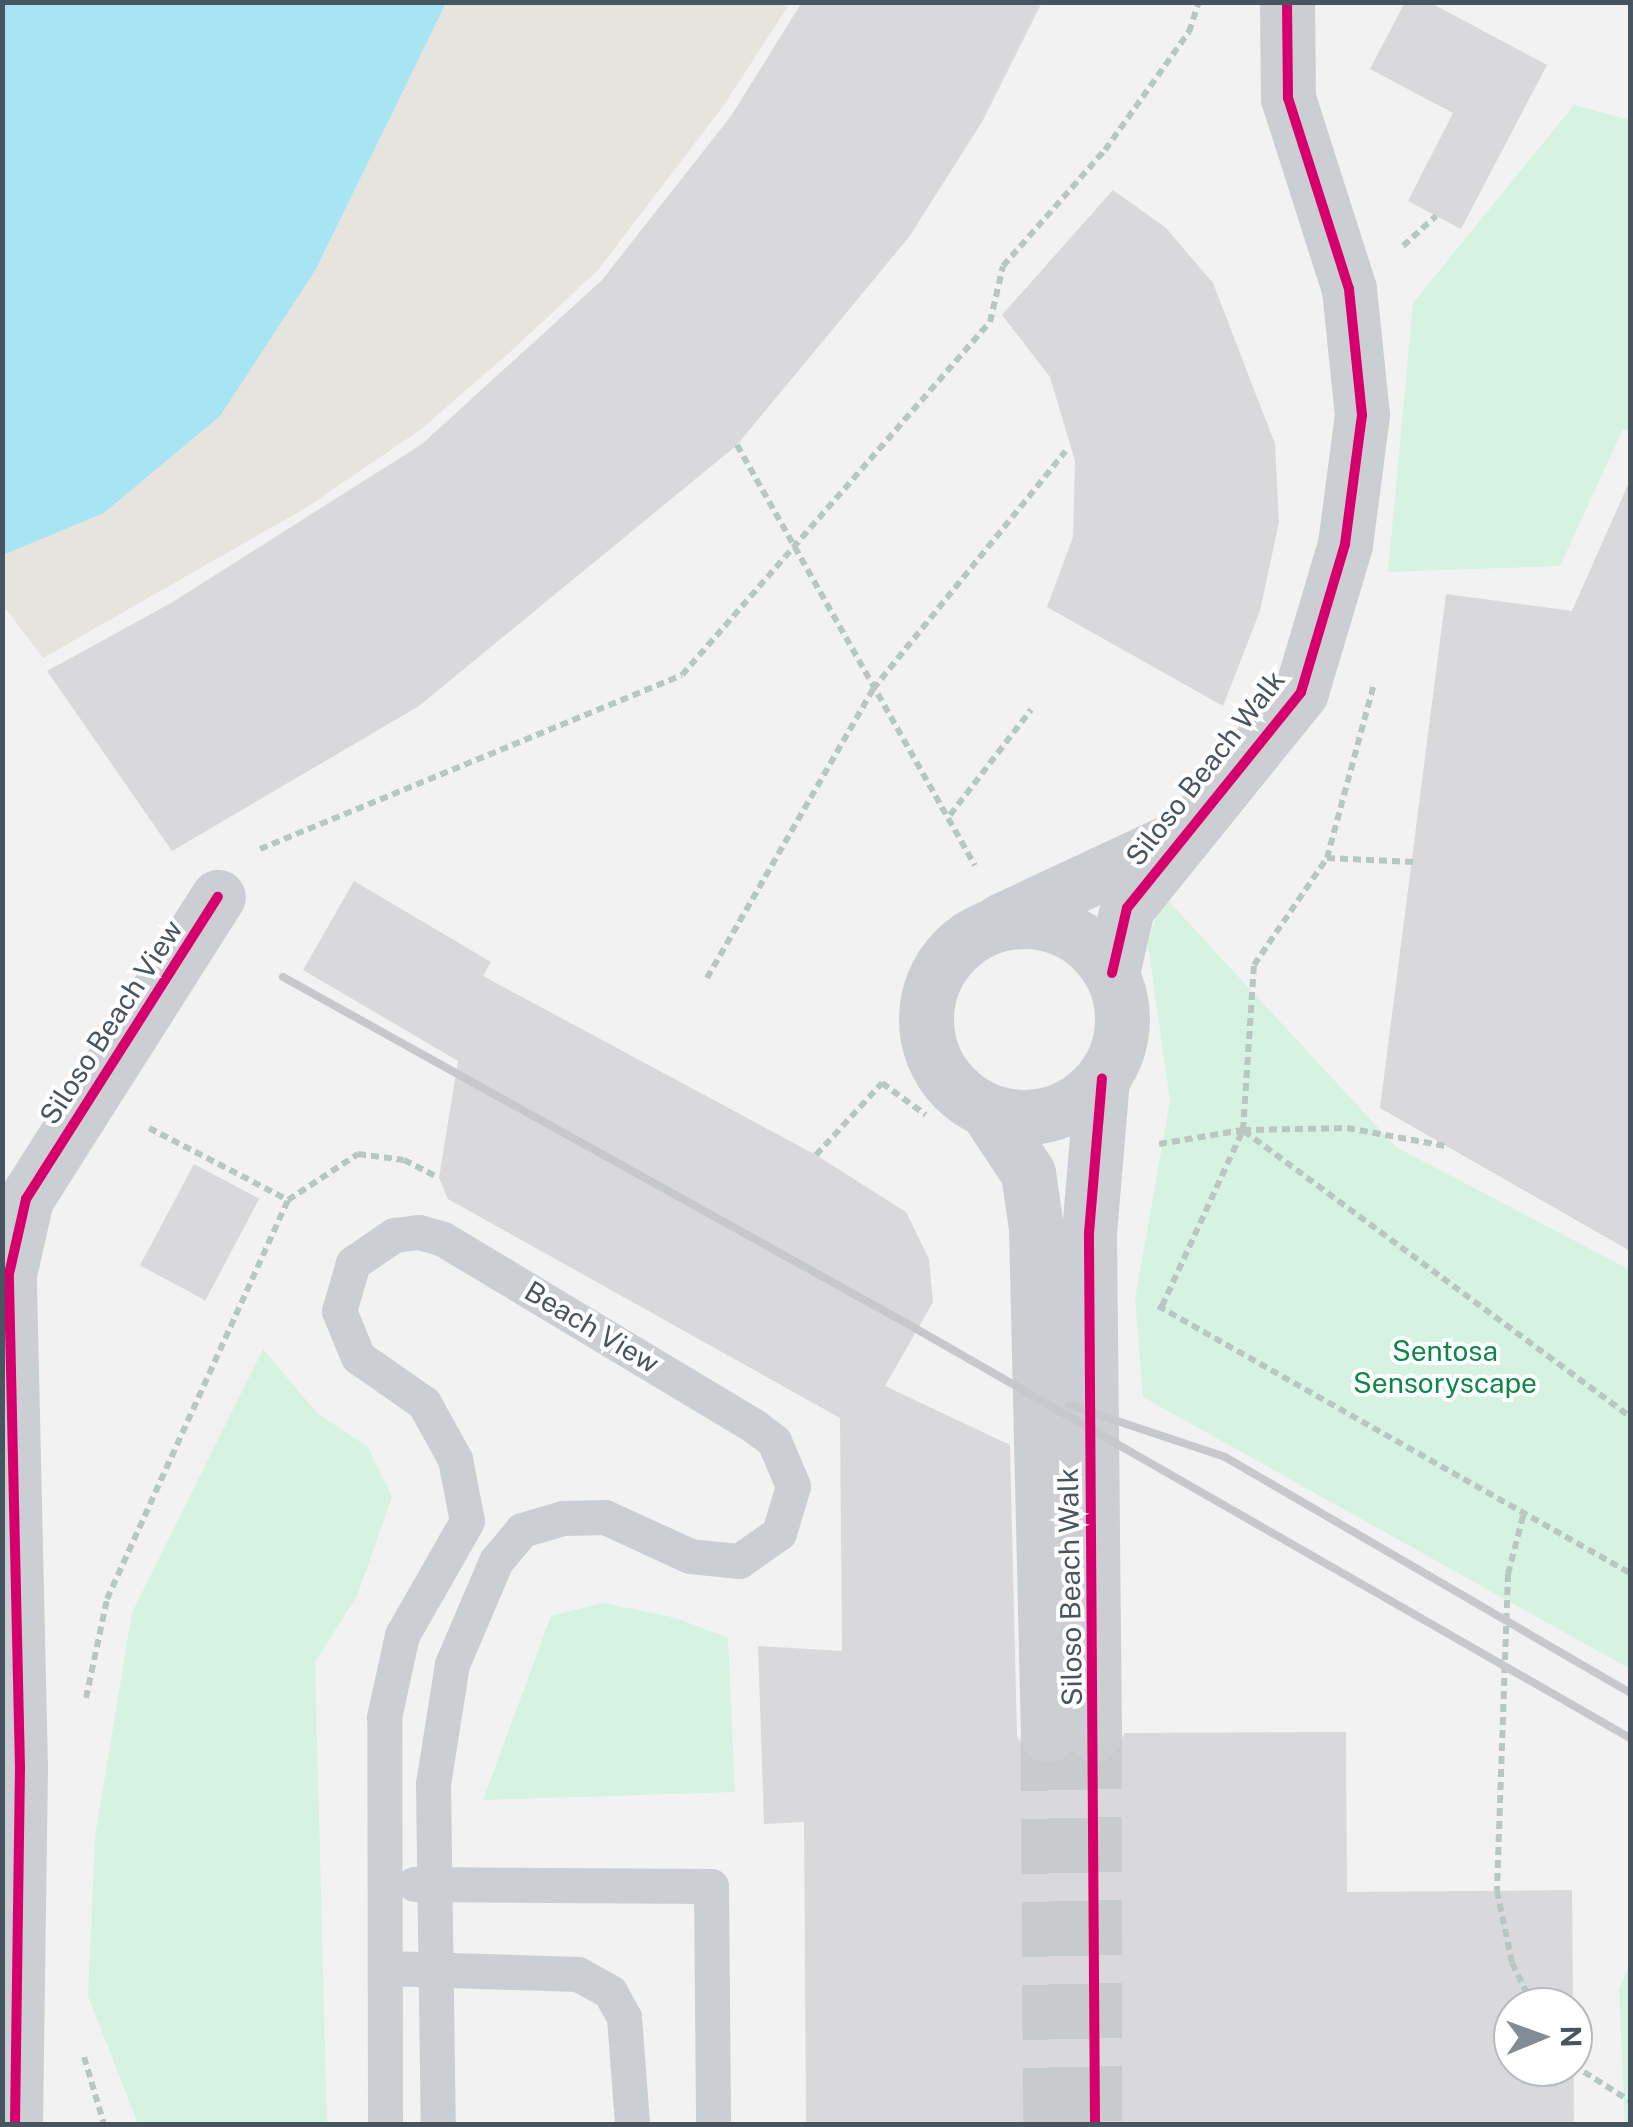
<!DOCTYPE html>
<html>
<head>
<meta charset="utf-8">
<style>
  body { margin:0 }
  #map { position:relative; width:1633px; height:2127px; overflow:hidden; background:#f3f2f2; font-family:"Public Sans",sans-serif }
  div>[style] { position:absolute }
  .green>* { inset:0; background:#d5f3e0 }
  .sand>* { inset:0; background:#e7e4de }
  .water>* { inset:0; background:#a7e4f4 }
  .building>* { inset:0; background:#d9d9db; transform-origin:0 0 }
  .street-tunnel>* { height:55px; margin-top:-27.5px; transform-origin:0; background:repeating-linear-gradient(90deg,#c8cbce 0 55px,transparent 0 83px) }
  .path>* { height:6px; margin-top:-3px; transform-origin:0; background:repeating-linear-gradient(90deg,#b8c7c2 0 8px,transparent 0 13px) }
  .lane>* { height:35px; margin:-17.5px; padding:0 17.5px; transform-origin:17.5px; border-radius:17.5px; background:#cbced2 }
  .street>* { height:55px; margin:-27.5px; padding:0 27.5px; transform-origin:27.5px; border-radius:27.5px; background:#cbced2 }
  .street>.ring { margin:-27.5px; padding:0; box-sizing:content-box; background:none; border:55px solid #cbced2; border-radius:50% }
  .rail>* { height:8px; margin:-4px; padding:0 4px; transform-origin:4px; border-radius:4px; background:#c7c8cb }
  .cycleway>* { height:10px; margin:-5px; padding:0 5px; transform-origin:5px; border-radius:5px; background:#d6006c }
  span { translate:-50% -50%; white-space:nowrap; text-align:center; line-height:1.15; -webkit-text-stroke:8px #fff; paint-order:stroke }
  .street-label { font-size:28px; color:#475561 }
  .park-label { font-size:28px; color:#0e874a }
  .frame { position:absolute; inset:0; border:5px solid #475561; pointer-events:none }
  .north { position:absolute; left:1493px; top:1987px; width:100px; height:100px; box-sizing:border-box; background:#fff; border:2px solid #b5bbc0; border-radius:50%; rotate:89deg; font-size:28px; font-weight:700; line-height:40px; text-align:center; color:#475561 }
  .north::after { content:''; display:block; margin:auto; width:35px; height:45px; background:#838c94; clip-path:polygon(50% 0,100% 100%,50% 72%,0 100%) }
</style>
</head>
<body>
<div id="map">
  <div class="green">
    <div style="clip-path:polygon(1574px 105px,1630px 120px,1630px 433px,1623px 429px,1560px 566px,1388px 572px,1413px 303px)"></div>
    <div style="clip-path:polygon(1162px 894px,1396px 1147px,1630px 1270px,1630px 1669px,1143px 1397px,1135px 1299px,1170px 1101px,1148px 945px)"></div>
    <div style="clip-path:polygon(263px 1349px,317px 1413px,368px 1447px,392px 1497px,357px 1596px,315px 1662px,327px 2124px,138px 2124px,88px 1996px,95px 1837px,132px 1613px)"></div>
    <div style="clip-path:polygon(604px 1603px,676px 1618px,728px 1638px,735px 1792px,483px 1800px,551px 1616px)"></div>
    <div style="clip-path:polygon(1630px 1964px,1630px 2124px,1625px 2124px,1619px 1989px)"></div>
  </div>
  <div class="sand">
    <div style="clip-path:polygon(446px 3px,790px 3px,724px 105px,598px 270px,509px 353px,420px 430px,307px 507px,43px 658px,3px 605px,3px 555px,104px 513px,316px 269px)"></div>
  </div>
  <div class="water">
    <div style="clip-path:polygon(3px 2px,446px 3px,316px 269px,220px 416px,104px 513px,3px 555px)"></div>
  </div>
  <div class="building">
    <div style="clip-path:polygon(802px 2px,1042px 2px,982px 122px,909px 237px,737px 445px,419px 706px,172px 851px,47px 671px,171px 603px,422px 444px,602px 280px,731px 116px)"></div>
    <div style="clip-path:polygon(1405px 2px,1429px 2px,1547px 65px,1461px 229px,1408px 201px,1453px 113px,1370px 69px)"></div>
    <div style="clip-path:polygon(1113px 190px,1166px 228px,1213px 283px,1275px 444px,1279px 522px,1260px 611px,1223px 706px,1047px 607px,1073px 537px,1075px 461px,1050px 377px,1002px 315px)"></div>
    <div style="clip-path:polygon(1630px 480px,1630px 1251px,1380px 1108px,1446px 594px,1572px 611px)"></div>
    <div style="clip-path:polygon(354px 881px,491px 962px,483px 976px,816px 1155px,906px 1212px,929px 1259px,933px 1302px,885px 1386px,1010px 1445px,1017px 1736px,1032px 1762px,1050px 1766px,1071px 1754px,1093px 1765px,1109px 1761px,1125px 1733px,1346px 1732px,1347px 1892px,1572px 1890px,1573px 2007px,1513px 2007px,1513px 2067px,1573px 2067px,1573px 2020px,1574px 2124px,806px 2124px,804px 1822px,764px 1824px,758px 1646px,842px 1651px,840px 1418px,448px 1199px,439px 1178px,458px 1061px,303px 970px)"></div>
    <div style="left:194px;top:1164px;width:74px;height:115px;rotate:28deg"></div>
  </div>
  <div class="street-tunnel">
    <div style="left:1094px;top:1734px;width:390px;rotate:89.9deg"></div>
    <div style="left:1048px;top:1735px;width:389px;rotate:89.6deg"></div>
  </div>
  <div class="path">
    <div style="left:1403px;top:246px;width:45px;rotate:-42.3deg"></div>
    <div style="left:737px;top:445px;width:483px;rotate:60.5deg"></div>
    <div style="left:950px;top:815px;width:133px;rotate:-52.4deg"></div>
    <div style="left:260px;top:849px;width:456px;rotate:-22.4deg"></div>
    <div style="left:682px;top:675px;width:468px;rotate:-48.9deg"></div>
    <div style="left:990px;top:322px;width:57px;rotate:-76.9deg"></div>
    <div style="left:1003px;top:266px;width:154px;rotate:-48.7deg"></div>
    <div style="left:1105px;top:150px;width:145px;rotate:-54.6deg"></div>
    <div style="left:1189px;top:32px;width:32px;rotate:-72deg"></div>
    <div style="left:1327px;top:858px;width:86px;rotate:2.7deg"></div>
    <div style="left:707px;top:978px;width:333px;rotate:-60.1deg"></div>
    <div style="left:873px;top:689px;width:306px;rotate:-51deg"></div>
    <div style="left:149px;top:1128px;width:157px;rotate:27.4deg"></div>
    <div style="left:1244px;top:1131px;width:480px;rotate:36.5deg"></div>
    <div style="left:1159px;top:1144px;width:85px;rotate:-9.5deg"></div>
    <div style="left:1243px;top:1130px;width:104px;rotate:-1.1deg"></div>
    <div style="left:1347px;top:1128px;width:100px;rotate:10.4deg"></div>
    <div style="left:816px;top:1155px;width:98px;rotate:-47.5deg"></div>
    <div style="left:882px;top:1083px;width:54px;rotate:36deg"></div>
    <div style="left:1158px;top:1306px;width:542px;rotate:29.5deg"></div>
    <div style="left:1162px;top:1306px;width:194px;rotate:-65.3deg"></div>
    <div style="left:1243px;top:1130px;width:165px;rotate:-86.2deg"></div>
    <div style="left:1254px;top:965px;width:130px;rotate:-55.7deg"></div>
    <div style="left:1327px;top:858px;width:180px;rotate:-74.9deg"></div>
    <div style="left:1523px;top:1516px;width:60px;rotate:104.5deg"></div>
    <div style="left:1508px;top:1574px;width:317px;rotate:92deg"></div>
    <div style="left:1497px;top:1891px;width:74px;rotate:78.2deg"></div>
    <div style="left:1512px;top:1963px;width:49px;rotate:63.4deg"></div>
    <div style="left:86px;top:1698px;width:101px;rotate:-78deg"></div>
    <div style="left:107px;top:1599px;width:438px;rotate:-65.6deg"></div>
    <div style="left:288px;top:1200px;width:84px;rotate:-33.3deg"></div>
    <div style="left:358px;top:1154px;width:46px;rotate:7.4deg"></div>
    <div style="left:404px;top:1160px;width:38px;rotate:27deg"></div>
    <div style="left:84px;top:2057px;width:70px;rotate:73.4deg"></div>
    <div style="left:1573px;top:2065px;width:67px;rotate:32.3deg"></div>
  </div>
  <div class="lane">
    <div style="left:414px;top:1884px;width:297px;rotate:0.4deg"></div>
    <div style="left:711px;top:1886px;width:238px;rotate:89.5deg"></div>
    <div style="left:386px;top:1968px;width:192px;rotate:1.8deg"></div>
    <div style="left:578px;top:1974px;width:37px;rotate:29deg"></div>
    <div style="left:610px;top:1992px;width:29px;rotate:61deg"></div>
    <div style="left:624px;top:2017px;width:107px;rotate:85.7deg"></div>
    <div style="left:385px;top:2124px;width:407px;rotate:-90.1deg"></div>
    <div style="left:384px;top:1717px;width:84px;rotate:-77.6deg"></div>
    <div style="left:402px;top:1635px;width:131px;rotate:-60.3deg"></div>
    <div style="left:467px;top:1521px;width:63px;rotate:-101deg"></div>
    <div style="left:455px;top:1459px;width:64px;rotate:-119deg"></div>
    <div style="left:424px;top:1403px;width:80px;rotate:-145.1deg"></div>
    <div style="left:358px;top:1357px;width:50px;rotate:-112.4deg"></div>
    <div style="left:339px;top:1311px;width:50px;rotate:-73.7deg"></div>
    <div style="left:353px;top:1263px;width:50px;rotate:-34.3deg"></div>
    <div style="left:394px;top:1235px;width:25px;rotate:-7deg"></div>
    <div style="left:419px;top:1232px;width:25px;rotate:16deg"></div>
    <div style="left:443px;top:1239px;width:363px;rotate:31deg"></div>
    <div style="left:754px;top:1426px;width:25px;rotate:37deg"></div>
    <div style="left:774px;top:1441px;width:49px;rotate:67.1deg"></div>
    <div style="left:793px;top:1486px;width:49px;rotate:106.6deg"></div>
    <div style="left:779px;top:1533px;width:49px;rotate:145deg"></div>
    <div style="left:739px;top:1561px;width:49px;rotate:-174.2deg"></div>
    <div style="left:690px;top:1556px;width:94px;rotate:-155.4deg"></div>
    <div style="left:605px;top:1517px;width:42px;rotate:178.6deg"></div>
    <div style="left:563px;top:1518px;width:43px;rotate:163.7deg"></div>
    <div style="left:522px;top:1530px;width:40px;rotate:130deg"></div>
    <div style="left:496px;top:1561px;width:112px;rotate:113.1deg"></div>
    <div style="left:452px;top:1664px;width:121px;rotate:99deg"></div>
    <div style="left:433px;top:1784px;width:340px;rotate:89.2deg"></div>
  </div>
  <div class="street">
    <div class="ring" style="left:926px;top:921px;width:141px;height:141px"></div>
    <div style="left:1000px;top:921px;width:189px;rotate:-25.1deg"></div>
    <div style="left:1112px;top:973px;width:67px;rotate:-77deg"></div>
    <div style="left:1127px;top:908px;width:277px;rotate:-51.1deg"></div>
    <div style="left:1301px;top:692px;width:154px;rotate:-73.4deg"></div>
    <div style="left:1345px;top:544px;width:130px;rotate:-82.5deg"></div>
    <div style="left:1362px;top:415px;width:127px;rotate:-95.9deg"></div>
    <div style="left:1349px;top:289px;width:201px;rotate:-107.7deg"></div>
    <div style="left:1288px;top:98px;width:96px;rotate:-90.6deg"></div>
    <div style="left:987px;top:1111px;width:74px;rotate:56.5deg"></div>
    <div style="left:1028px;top:1173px;width:55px;rotate:81.6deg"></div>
    <div style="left:1036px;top:1227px;width:508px;rotate:88.65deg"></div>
    <div style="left:1094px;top:1734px;width:501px;rotate:-90.57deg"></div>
    <div style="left:1089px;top:1233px;width:155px;rotate:-85.2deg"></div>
    <div style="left:15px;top:2124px;width:356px;rotate:-89.2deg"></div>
    <div style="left:20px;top:1768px;width:494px;rotate:-91.3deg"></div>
    <div style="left:9px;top:1274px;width:77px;rotate:-77.2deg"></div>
    <div style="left:26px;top:1199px;width:358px;rotate:-57.6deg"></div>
  </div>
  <div class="rail">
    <div style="left:283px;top:977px;width:713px;rotate:29.05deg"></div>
    <div style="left:906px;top:1323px;width:835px;rotate:29.82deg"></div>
    <div style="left:1069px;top:1405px;width:164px;rotate:18.4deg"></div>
    <div style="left:1225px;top:1457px;width:469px;rotate:30.2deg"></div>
  </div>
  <div class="cycleway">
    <div style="left:1112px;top:973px;width:67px;rotate:-77deg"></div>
    <div style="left:1127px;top:908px;width:277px;rotate:-51.1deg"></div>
    <div style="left:1301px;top:692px;width:154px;rotate:-73.4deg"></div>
    <div style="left:1345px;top:544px;width:130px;rotate:-82.5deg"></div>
    <div style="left:1362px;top:415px;width:127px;rotate:-95.9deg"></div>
    <div style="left:1349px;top:289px;width:201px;rotate:-107.7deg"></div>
    <div style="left:1288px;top:98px;width:96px;rotate:-90.6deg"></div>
    <div style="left:15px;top:2124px;width:356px;rotate:-89.2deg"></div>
    <div style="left:20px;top:1768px;width:494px;rotate:-91.3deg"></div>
    <div style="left:9px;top:1274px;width:77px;rotate:-77.2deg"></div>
    <div style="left:26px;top:1199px;width:358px;rotate:-57.6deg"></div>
    <div style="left:1095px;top:2124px;width:891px;rotate:-90.39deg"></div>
    <div style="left:1089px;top:1233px;width:155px;rotate:-85.2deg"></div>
  </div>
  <div class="street-label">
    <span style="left:1205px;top:768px;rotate:-52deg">Siloso Beach Walk</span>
    <span style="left:111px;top:1022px;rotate:-57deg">Siloso Beach View</span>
    <span style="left:592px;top:1327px;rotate:31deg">Beach View</span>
    <span style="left:1070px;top:1587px;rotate:-91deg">Siloso Beach Walk</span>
  </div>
  <div class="park-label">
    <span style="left:1445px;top:1367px">Sentosa<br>Sensoryscape</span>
  </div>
  <div class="frame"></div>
  <div class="north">N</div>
</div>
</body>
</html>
